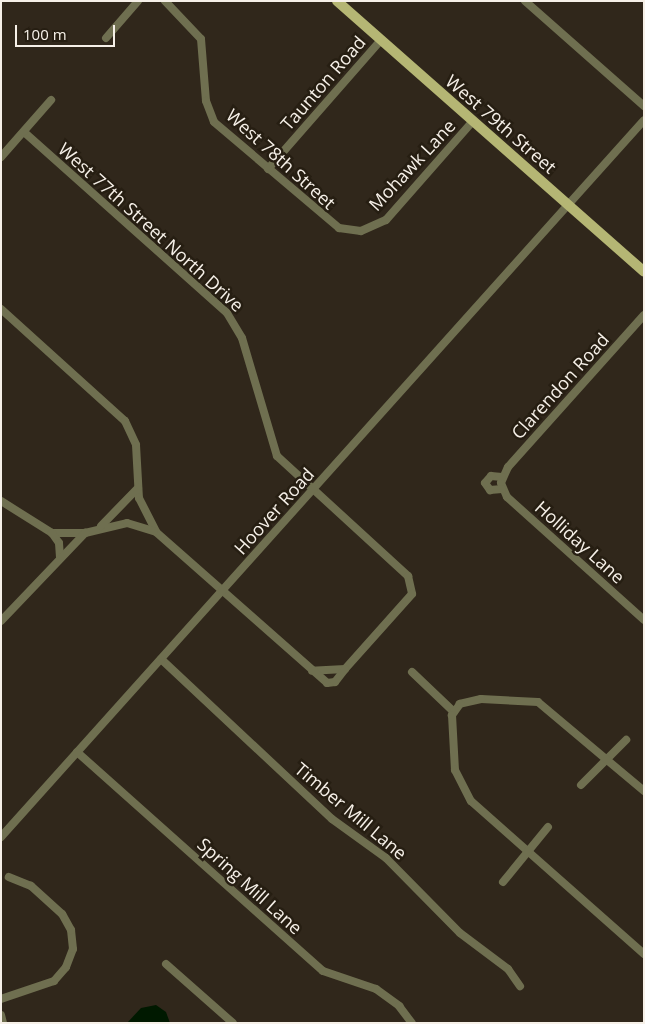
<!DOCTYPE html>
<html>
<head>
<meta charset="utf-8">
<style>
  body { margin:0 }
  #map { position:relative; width:645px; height:1024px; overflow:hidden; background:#30271b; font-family:"Open Sans",sans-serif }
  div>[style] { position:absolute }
  .water>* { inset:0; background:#001900 }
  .minor>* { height:8px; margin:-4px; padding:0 4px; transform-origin:4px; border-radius:4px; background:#6f6f50 }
  .major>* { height:10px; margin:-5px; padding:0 5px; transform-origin:5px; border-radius:5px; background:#b5b674 }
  span { translate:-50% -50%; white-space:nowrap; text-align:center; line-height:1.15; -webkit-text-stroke:5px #261e12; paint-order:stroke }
  .street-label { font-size:18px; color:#f6f0e8 }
  .frame { position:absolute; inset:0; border:2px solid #f6f0e8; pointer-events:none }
  .scale { position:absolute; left:15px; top:25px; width:100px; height:22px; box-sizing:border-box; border:2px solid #f6f0e8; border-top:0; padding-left:6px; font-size:15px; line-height:18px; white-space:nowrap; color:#f6f0e8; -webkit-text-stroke:4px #261e12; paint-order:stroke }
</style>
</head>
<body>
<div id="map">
  <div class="water">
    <div style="clip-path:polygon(156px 1005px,166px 1012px,170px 1023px,127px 1023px,141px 1008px)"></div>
  </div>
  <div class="minor">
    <div style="left:165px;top:1px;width:52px;rotate:46.5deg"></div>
    <div style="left:201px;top:39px;width:62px;rotate:85.4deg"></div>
    <div style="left:206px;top:101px;width:22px;rotate:69deg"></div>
    <div style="left:214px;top:122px;width:164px;rotate:40.3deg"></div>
    <div style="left:339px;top:228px;width:22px;rotate:8deg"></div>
    <div style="left:361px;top:231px;width:27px;rotate:-24deg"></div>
    <div style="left:386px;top:220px;width:132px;rotate:-48.7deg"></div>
    <div style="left:525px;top:1px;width:159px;rotate:41.4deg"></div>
    <div style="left:106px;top:38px;width:49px;rotate:-49.1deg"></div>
    <div style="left:24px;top:132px;width:272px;rotate:41.7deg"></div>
    <div style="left:227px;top:313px;width:29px;rotate:59deg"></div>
    <div style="left:242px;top:338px;width:123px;rotate:73.5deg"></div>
    <div style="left:277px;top:456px;width:178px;rotate:42.5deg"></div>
    <div style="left:408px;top:576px;width:18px;rotate:77deg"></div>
    <div style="left:412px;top:594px;width:101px;rotate:131.8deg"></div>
    <div style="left:345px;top:669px;width:33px;rotate:177deg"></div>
    <div style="left:1px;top:157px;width:76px;rotate:-48.7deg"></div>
    <div style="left:268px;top:169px;width:171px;rotate:-48.8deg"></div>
    <div style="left:1px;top:309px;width:167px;rotate:42.1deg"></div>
    <div style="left:125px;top:421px;width:26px;rotate:65deg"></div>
    <div style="left:136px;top:445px;width:53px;rotate:86.8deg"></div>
    <div style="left:139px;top:498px;width:38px;rotate:63deg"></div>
    <div style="left:156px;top:532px;width:228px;rotate:41.4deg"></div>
    <div style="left:327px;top:683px;width:8px;rotate:-7deg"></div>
    <div style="left:335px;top:682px;width:16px;rotate:-52deg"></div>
    <div style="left:644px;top:315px;width:204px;rotate:131.8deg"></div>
    <div style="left:508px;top:467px;width:17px;rotate:114deg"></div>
    <div style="left:501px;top:483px;width:15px;rotate:67deg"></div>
    <div style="left:507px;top:497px;width:184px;rotate:41.9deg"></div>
    <div style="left:502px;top:477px;width:11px;rotate:-175deg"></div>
    <div style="left:491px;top:476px;width:9px;rotate:131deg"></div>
    <div style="left:485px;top:483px;width:9px;rotate:54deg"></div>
    <div style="left:490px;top:490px;width:12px;rotate:-5deg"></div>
    <div style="left:1px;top:501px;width:60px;rotate:32.1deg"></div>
    <div style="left:52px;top:533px;width:33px"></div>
    <div style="left:85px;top:533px;width:43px;rotate:-13.4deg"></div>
    <div style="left:127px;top:523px;width:28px;rotate:17deg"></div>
    <div style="left:101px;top:526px;width:53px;rotate:-45.8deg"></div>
    <div style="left:52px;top:533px;width:12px;rotate:55deg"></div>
    <div style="left:59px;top:543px;width:14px;rotate:86deg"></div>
    <div style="left:1px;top:621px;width:122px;rotate:-46.3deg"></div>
    <div style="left:161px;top:659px;width:234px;rotate:43.1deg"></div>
    <div style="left:332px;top:819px;width:67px;rotate:35.8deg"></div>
    <div style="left:386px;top:858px;width:105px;rotate:45.4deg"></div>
    <div style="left:460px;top:933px;width:60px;rotate:36.9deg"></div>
    <div style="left:508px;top:969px;width:21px;rotate:55deg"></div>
    <div style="left:412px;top:672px;width:58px;rotate:43.6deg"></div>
    <div style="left:77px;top:752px;width:329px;rotate:41.7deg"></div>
    <div style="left:323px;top:971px;width:56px;rotate:18.8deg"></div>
    <div style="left:376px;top:989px;width:29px;rotate:36deg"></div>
    <div style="left:399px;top:1006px;width:21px;rotate:53deg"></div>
    <div style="left:581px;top:785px;width:64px;rotate:-45deg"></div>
    <div style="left:644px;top:791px;width:138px;rotate:-140deg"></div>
    <div style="left:538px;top:702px;width:57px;rotate:-177deg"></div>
    <div style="left:481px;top:699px;width:22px;rotate:167deg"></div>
    <div style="left:460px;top:704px;width:14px;rotate:126deg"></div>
    <div style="left:452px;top:715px;width:55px;rotate:86.9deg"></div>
    <div style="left:455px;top:770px;width:35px;rotate:63deg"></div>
    <div style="left:471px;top:801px;width:231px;rotate:41.5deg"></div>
    <div style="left:1px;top:837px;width:963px;rotate:-48.11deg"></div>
    <div style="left:503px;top:882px;width:71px;rotate:-50.7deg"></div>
    <div style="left:166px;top:964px;width:89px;rotate:41.4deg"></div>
    <div style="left:1px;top:999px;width:56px;rotate:-18.8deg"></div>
    <div style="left:54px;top:981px;width:18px;rotate:-49deg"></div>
    <div style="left:66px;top:967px;width:19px;rotate:-69deg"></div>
    <div style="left:73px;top:949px;width:19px;rotate:-96deg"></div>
    <div style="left:71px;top:930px;width:18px;rotate:-119deg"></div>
    <div style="left:62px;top:914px;width:42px;rotate:-137.9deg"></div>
    <div style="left:31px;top:886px;width:24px;rotate:-158deg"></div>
    <div style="left:1px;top:1015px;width:8px;rotate:76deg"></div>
  </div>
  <div class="major">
    <div style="left:337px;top:1px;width:409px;rotate:41.4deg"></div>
  </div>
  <div class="street-label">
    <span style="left:323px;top:83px;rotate:-49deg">Taunton Road</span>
    <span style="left:501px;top:124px;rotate:41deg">West 79th Street</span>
    <span style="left:281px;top:159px;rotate:42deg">West 78th Street</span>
    <span style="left:412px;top:165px;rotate:-47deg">Mohawk Lane</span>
    <span style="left:151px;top:227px;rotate:42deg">West 77th Street North Drive</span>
    <span style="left:560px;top:386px;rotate:-48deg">Clarendon Road</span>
    <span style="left:274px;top:511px;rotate:-48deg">Hoover Road</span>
    <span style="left:580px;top:542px;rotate:42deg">Holliday Lane</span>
    <span style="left:351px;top:811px;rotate:40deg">Timber Mill Lane</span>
    <span style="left:250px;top:886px;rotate:42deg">Spring Mill Lane</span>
  </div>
  <div class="frame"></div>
  <div class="scale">100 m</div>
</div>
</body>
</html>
